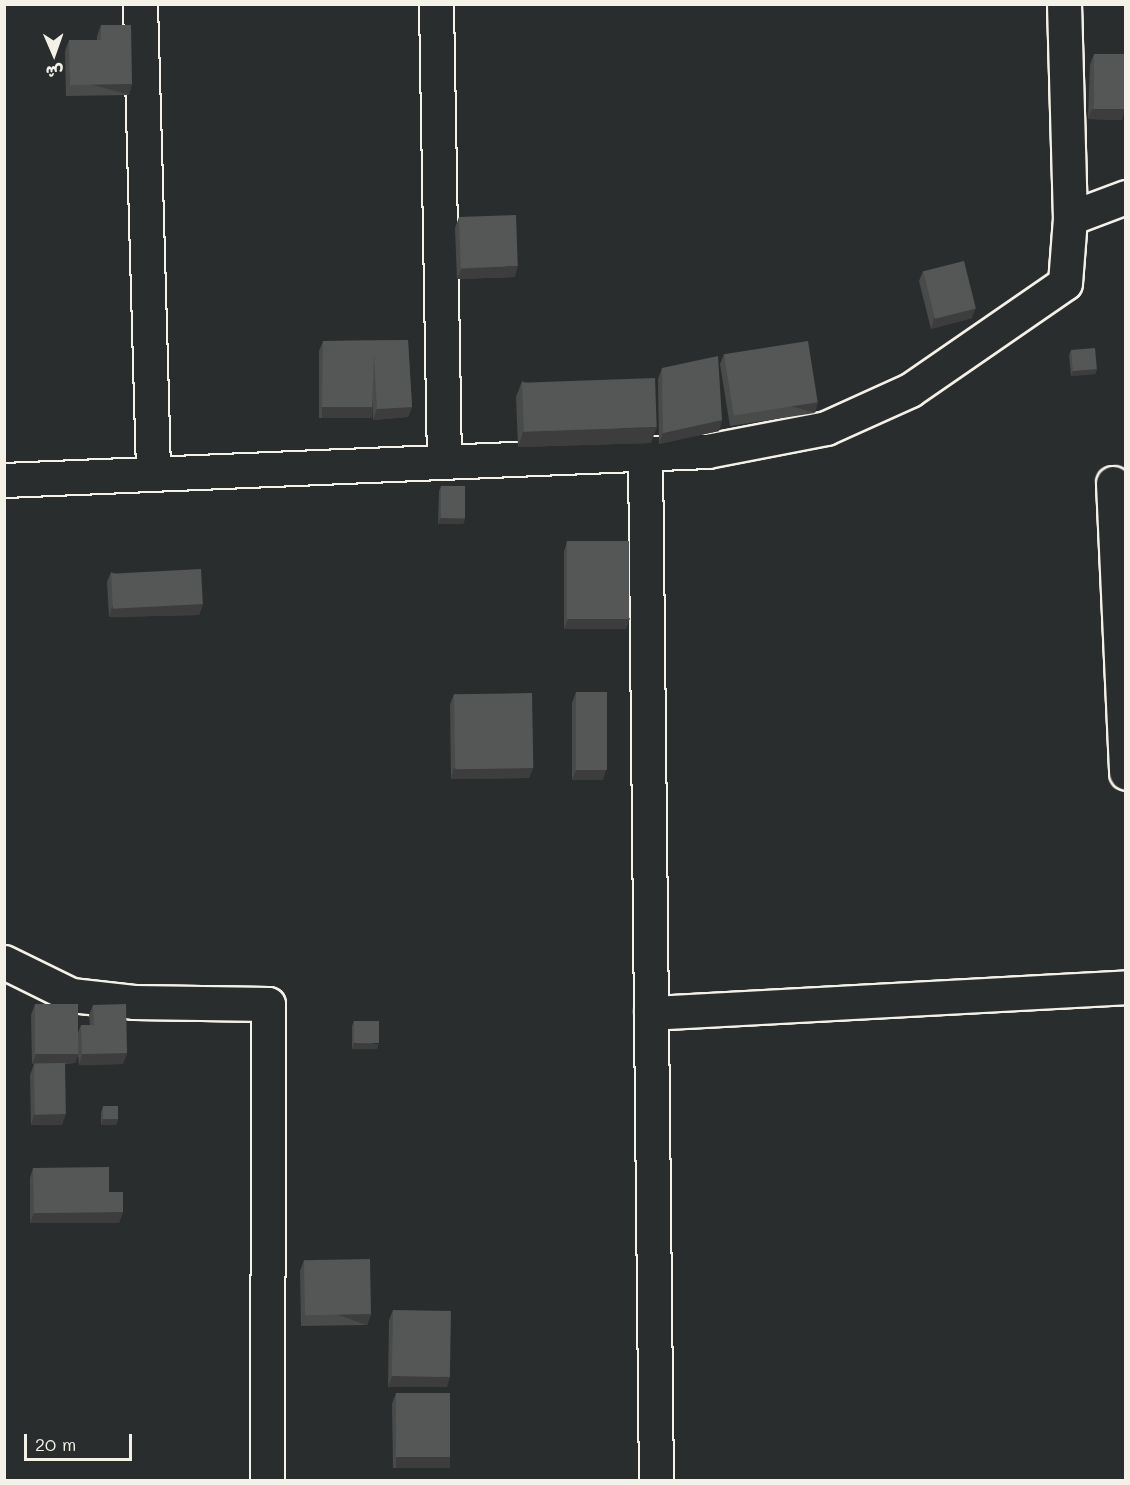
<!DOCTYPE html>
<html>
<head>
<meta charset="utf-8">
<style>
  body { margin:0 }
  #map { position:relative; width:1130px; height:1485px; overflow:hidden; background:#2a2d2e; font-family:Mali,"Playpen Sans Arabic",sans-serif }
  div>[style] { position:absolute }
  .roads { filter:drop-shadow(2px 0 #f4f1e8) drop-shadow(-2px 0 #f4f1e8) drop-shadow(0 2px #f4f1e8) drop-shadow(0 -2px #f4f1e8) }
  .minor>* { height:33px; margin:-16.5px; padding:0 16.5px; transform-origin:16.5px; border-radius:16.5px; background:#2a2d2e }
  .wall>* { inset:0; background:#494b4a }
  .shaded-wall>* { inset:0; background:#3c3d3c; transform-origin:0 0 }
  .building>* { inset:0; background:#555756; transform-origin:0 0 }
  span { translate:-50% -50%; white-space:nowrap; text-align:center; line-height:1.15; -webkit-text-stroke:6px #2a2d2e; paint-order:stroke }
  .frame { position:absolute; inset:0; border:6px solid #f4f1e8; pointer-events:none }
  .north { position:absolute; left:24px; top:24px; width:60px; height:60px; -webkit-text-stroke:4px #2a2d2e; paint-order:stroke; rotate:178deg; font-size:16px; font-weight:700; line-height:24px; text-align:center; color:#f4f1e8 }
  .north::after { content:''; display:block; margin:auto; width:21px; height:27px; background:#f4f1e8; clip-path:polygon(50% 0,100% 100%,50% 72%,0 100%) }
  .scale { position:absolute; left:24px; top:1434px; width:108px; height:27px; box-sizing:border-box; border:3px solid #f4f1e8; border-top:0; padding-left:8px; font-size:18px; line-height:21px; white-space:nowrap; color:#f4f1e8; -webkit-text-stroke:4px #2a2d2e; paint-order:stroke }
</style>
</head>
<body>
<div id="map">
  <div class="roads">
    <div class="minor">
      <div style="left:140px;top:4px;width:470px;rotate:88.4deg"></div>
      <div style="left:436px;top:4px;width:458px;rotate:89deg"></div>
      <div style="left:1064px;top:4px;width:214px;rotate:88.4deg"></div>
      <div style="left:1070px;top:218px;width:60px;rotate:-20.6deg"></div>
      <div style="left:645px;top:453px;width:1027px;rotate:89.39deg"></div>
      <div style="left:4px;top:480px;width:704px;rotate:-2.36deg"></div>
      <div style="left:707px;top:451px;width:121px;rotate:-10.9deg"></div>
      <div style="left:826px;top:428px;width:92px;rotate:-24.3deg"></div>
      <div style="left:910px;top:390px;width:188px;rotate:-34.6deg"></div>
      <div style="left:1065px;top:283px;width:65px;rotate:-85.6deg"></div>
      <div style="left:1113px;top:483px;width:290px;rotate:87.4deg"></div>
      <div style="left:4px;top:962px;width:75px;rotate:26.2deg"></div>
      <div style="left:71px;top:995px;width:63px;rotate:6.3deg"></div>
      <div style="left:134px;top:1002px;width:134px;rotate:0.9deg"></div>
      <div style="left:268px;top:1004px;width:476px;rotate:90.1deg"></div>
      <div style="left:651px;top:1013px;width:476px;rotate:-3.1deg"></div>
    </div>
  </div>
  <div class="wall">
    <div style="clip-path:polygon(101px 25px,132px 84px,129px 95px,66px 96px,65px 51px,69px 40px,97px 40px,97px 36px)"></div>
    <div style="clip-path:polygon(1094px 54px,1122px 120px,1088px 119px,1090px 64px)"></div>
    <div style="clip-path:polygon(459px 217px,515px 277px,457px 279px,455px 228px)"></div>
    <div style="clip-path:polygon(923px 271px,972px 318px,931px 329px,919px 281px)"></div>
    <div style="clip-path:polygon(408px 340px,412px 407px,408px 417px,373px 420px,372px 399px,372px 407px,368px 418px,319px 418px,319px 351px,323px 341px)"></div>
    <div style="clip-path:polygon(1071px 350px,1097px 369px,1095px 374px,1071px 376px,1069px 355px)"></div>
    <div style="clip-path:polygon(724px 354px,815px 413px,730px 426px,720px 364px)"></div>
    <div style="clip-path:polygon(662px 368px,722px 420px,719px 431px,659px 444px,658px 379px)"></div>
    <div style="clip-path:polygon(522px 381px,651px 443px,518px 447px,516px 397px)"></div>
    <div style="clip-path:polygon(441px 486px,465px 519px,463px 524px,438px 524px,439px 491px)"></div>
    <div style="clip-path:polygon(567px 541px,626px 629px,564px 629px,564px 552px)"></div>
    <div style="clip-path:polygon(111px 572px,203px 604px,199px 615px,109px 617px,107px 582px)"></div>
    <div style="clip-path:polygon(576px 692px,603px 780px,572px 780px,572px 703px)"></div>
    <div style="clip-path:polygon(454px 694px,533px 768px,529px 778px,451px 779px,450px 704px)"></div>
    <div style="clip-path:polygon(35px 1004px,78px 1033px,81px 1025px,90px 1025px,89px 1015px,93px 1005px,127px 1053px,123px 1064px,79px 1065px,78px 1055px,75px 1063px,65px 1064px,62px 1125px,31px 1125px,30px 1075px,34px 1064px,32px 1064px,31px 1015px)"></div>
    <div style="clip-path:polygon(354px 1021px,377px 1049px,352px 1049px,352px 1026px)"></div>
    <div style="clip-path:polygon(103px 1107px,118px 1119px,116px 1125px,101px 1125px,101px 1112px)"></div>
    <div style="clip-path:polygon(33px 1168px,109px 1192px,123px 1212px,119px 1223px,30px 1223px,30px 1178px)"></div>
    <div style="clip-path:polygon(304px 1260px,371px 1314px,367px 1325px,301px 1326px,300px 1271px)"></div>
    <div style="clip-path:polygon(393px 1310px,447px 1387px,388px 1387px,389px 1320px)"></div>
    <div style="clip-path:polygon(396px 1393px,450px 1457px,446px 1468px,393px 1468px,392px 1404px)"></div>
  </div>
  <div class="shaded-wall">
    <div style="left:132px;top:84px;width:11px;height:62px;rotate:105deg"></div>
    <div style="clip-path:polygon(1092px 109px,1125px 109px,1122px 120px,1088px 119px)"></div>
    <div style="clip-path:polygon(518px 266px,515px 277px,457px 279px,461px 269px)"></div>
    <div style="clip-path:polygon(976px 308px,972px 318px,931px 329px,934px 318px)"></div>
    <div style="clip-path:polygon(1097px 369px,1095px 374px,1071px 376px,1073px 370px)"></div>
    <div style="left:818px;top:402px;width:11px;height:86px;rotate:105deg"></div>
    <div style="left:322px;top:407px;width:50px;height:11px"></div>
    <div style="clip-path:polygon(412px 407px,408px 417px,373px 420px,377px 409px)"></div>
    <div style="clip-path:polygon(722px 420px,719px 431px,659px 444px,663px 433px)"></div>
    <div style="clip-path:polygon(657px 427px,651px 443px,518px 447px,523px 432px)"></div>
    <div style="clip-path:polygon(440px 518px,465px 519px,463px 524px,438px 524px)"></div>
    <div style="clip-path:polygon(203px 604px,199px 615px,109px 617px,112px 607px)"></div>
    <div style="clip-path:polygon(630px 618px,626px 629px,564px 629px,568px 619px)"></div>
    <div style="clip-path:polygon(454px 768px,533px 768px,529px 778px,451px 779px)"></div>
    <div style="clip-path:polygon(576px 770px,606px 770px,603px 780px,572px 780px)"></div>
    <div style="clip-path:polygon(354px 1043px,379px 1044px,377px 1049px,352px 1049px)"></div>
    <div style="clip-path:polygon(79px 1053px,75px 1063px,32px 1064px,36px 1054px)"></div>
    <div style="clip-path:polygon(127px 1053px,123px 1064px,79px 1065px,82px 1054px)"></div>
    <div style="clip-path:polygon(66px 1114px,62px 1125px,31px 1125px,34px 1115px)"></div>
    <div style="clip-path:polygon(103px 1119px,118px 1119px,116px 1125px,101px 1125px)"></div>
    <div style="clip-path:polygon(123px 1212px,119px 1223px,30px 1223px,34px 1213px)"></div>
    <div style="left:371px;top:1314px;width:12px;height:66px;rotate:110deg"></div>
    <div style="clip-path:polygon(392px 1376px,450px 1377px,447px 1387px,388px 1387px)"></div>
    <div style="left:396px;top:1457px;width:54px;height:11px"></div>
  </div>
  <div class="building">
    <div style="clip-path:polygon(101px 25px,131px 25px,132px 84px,70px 85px,69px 40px,101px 40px)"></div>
    <div style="left:1094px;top:54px;width:31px;height:55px"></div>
    <div style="left:516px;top:215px;width:51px;height:57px;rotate:88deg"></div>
    <div style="left:964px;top:261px;width:49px;height:42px;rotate:76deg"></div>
    <div style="clip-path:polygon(408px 340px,412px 407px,377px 409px,374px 354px,372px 407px,322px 407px,323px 341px)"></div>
    <div style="left:808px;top:341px;width:62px;height:85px;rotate:81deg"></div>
    <div style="left:1095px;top:348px;width:21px;height:24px;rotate:85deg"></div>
    <div style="clip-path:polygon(718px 356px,722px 420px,663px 433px,662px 368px)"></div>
    <div style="left:655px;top:378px;width:49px;height:133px;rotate:88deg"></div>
    <div style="left:441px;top:486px;width:24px;height:32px"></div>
    <div style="left:567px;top:541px;width:62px;height:78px"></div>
    <div style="left:201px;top:569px;width:35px;height:90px;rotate:87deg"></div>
    <div style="left:576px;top:692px;width:31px;height:78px"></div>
    <div style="left:532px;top:693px;width:75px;height:78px;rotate:89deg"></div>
    <div style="left:35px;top:1004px;width:43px;height:50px"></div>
    <div style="clip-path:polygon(126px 1004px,127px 1053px,82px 1054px,81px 1025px,94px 1025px,93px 1005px)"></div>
    <div style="left:354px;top:1021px;width:25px;height:22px"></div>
    <div style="left:65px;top:1063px;width:51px;height:31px;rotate:89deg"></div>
    <div style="left:118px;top:1106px;width:13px;height:15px;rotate:90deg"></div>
    <div style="clip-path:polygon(109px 1167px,109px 1192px,123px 1192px,123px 1212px,34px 1213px,33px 1168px)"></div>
    <div style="left:370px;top:1259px;width:55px;height:66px;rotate:89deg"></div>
    <div style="left:393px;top:1310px;width:58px;height:66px;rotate:1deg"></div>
    <div style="left:396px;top:1393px;width:54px;height:64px"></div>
  </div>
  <div class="frame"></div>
  <div class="north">ش</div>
  <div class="scale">20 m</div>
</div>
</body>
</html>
